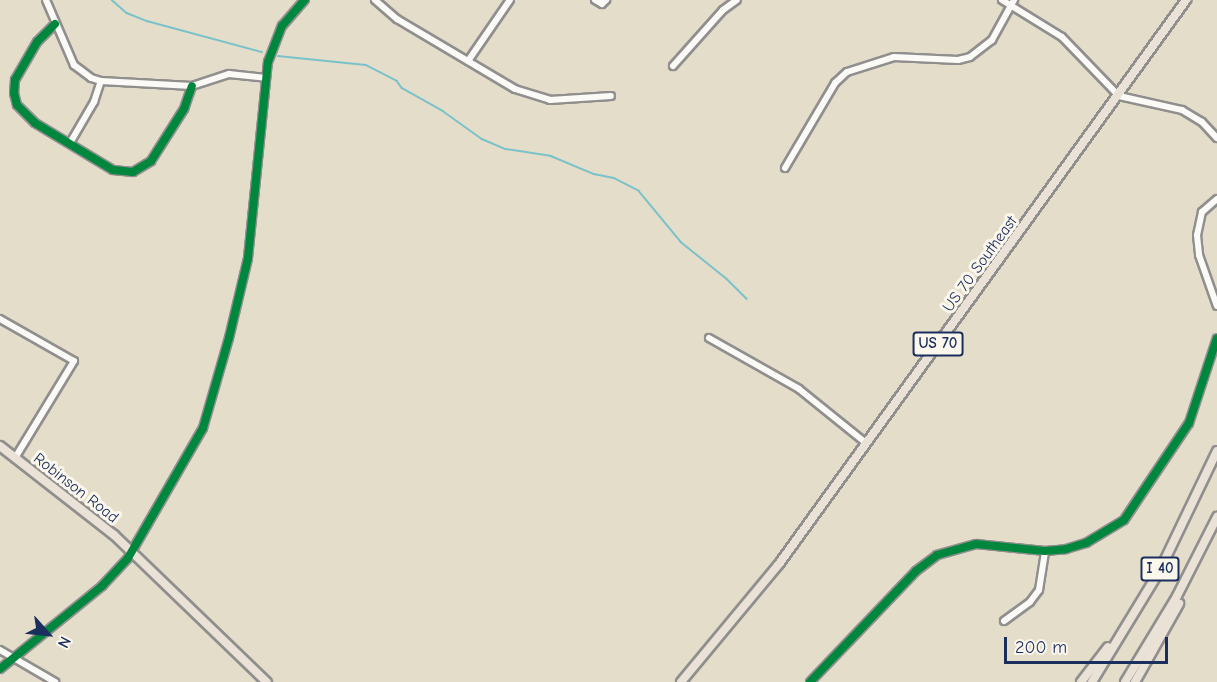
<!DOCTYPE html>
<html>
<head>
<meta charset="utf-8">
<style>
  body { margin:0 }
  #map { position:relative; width:1217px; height:682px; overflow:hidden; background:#e4ddca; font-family:"Comic Neue",sans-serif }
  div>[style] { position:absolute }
  .stream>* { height:1.5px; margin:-0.75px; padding:0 0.75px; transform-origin:0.75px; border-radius:0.75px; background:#7ac2c9 }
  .roads { filter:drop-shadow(2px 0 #908f8e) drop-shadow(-2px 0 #908f8e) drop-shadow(0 2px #908f8e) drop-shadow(0 -2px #908f8e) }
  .minor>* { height:6px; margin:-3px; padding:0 3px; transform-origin:3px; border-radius:3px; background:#fbfaf7 }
  .major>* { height:8px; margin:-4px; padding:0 4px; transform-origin:4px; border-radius:4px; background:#eae2d6 }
  .highway>* { height:8px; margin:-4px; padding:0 4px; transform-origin:4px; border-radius:4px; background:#eae2d6 }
  .cycleway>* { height:8px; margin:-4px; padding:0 4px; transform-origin:4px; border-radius:4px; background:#00873e }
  span { translate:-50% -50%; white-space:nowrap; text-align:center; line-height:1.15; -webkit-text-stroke:6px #fbf7ec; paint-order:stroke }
  .shield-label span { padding:2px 4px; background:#fbf7ec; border:2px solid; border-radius:4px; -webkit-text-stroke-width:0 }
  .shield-label { font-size:15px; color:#1b2f5e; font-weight:700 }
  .street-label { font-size:16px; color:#1b2f5e }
  .north { position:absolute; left:18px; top:604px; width:60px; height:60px; -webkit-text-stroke:4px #fbf7ec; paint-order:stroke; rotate:117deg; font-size:16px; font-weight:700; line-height:24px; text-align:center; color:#1b2f5e }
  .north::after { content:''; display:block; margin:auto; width:21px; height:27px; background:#1b2f5e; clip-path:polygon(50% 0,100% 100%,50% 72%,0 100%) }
  .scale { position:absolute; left:1004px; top:637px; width:164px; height:27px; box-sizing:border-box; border:3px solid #1b2f5e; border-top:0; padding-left:8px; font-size:18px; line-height:21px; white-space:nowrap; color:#1b2f5e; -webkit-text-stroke:4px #fbf7ec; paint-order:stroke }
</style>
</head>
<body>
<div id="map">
  <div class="stream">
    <div style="left:112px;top:0;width:20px;rotate:41deg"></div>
    <div style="left:127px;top:13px;width:22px;rotate:22deg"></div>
    <div style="left:147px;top:21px;width:119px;rotate:15.1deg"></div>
    <div style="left:278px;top:56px;width:88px;rotate:5.8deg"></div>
    <div style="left:366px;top:65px;width:35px;rotate:27deg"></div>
    <div style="left:397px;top:81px;width:9px;rotate:54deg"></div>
    <div style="left:402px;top:88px;width:47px;rotate:29.3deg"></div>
    <div style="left:443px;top:111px;width:48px;rotate:35.7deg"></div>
    <div style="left:482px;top:139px;width:26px;rotate:23deg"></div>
    <div style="left:506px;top:149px;width:46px;rotate:8.8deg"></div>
    <div style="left:551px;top:156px;width:47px;rotate:22.7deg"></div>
    <div style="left:594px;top:174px;width:20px;rotate:11deg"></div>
    <div style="left:614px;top:178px;width:28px;rotate:27deg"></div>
    <div style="left:639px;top:191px;width:66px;rotate:50.5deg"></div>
    <div style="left:681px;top:242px;width:59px;rotate:38.8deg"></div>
    <div style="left:727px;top:279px;width:28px;rotate:45deg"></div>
  </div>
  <div class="roads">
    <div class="minor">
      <div style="left:46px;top:0;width:71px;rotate:66.7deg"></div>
      <div style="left:74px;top:65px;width:21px;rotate:37deg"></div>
      <div style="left:91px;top:78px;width:10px;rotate:17deg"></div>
      <div style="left:101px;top:81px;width:91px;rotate:3.1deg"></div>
      <div style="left:192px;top:86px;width:39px;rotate:-18deg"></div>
      <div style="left:229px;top:74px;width:37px;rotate:6deg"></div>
      <div style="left:375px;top:0;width:29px;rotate:41deg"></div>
      <div style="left:397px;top:19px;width:137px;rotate:30.7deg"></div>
      <div style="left:515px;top:89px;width:37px;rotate:17deg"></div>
      <div style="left:550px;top:100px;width:61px;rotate:-3.8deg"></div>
      <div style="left:595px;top:0;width:8px;rotate:30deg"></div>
      <div style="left:602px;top:4px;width:6px;rotate:-45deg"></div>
      <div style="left:1002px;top:0;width:70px;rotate:31.7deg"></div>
      <div style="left:1062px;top:37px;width:82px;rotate:46deg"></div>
      <div style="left:1119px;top:96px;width:65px;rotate:12.5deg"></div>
      <div style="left:1182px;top:110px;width:23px;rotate:31deg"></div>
      <div style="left:1202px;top:122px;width:22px;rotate:47deg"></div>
      <div style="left:55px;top:24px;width:25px;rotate:135deg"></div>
      <div style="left:37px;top:42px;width:44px;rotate:120.1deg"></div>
      <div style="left:15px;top:80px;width:13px;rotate:94deg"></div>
      <div style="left:14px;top:93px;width:12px;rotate:76deg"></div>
      <div style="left:17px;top:105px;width:25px;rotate:45deg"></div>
      <div style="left:35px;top:123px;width:91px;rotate:31.1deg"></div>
      <div style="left:113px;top:170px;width:20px;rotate:6deg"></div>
      <div style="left:133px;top:172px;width:21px;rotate:-31deg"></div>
      <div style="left:151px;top:161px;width:62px;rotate:-57.6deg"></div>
      <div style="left:184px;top:109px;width:24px;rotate:-71deg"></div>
      <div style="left:468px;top:61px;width:74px;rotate:-55.5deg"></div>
      <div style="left:673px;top:66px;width:75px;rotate:-48.2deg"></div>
      <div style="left:723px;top:10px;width:17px;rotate:-36deg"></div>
      <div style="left:70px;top:143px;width:48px;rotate:-59.7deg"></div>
      <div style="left:94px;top:102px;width:22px;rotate:-72deg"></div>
      <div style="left:785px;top:168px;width:99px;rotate:-59.5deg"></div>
      <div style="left:835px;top:83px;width:16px;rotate:-43deg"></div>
      <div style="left:847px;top:72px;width:49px;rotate:-17.7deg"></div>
      <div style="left:894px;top:57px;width:64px;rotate:2.7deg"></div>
      <div style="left:958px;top:60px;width:12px;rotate:-14deg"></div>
      <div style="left:970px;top:57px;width:28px;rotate:-38deg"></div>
      <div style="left:992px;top:40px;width:46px;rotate:-61.2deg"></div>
      <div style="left:1217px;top:199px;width:20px;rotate:139deg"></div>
      <div style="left:1202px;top:212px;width:24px;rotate:102deg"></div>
      <div style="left:1197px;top:235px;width:20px;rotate:84deg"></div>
      <div style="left:1199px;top:255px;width:54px;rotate:70.6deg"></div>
      <div style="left:0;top:319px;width:85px;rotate:29.6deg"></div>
      <div style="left:74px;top:361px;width:114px;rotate:121.3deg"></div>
      <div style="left:709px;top:338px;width:103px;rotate:29.5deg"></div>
      <div style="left:799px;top:389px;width:86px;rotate:38.9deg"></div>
      <div style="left:1004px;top:621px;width:32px;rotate:-36deg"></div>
      <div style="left:1030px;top:602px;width:15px;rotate:-53deg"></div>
      <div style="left:1039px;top:590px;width:39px;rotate:-81deg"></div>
      <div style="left:0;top:650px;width:64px;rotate:30.2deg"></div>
      <div style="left:0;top:669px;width:132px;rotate:-39.1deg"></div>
      <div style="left:102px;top:586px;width:38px;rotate:-47deg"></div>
      <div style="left:128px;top:558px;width:150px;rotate:-60deg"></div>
      <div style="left:203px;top:428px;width:94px;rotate:-73.9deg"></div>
      <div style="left:229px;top:338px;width:82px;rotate:-76.6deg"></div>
      <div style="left:248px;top:258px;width:197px;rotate:-84.2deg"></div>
      <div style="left:268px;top:62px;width:39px;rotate:-69deg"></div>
      <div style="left:282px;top:26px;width:35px;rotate:-49deg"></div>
      <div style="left:810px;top:682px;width:153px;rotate:-46.3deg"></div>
      <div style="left:916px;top:571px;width:26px;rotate:-37deg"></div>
      <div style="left:937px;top:555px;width:41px;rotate:-15.8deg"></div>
      <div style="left:976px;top:544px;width:69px;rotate:5.8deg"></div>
      <div style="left:1045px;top:551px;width:21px;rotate:-5deg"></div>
      <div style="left:1066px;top:549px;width:21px;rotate:-17deg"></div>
      <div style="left:1086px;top:543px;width:44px;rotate:-31.2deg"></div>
      <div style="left:1124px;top:520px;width:117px;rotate:-56.2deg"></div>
      <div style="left:1189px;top:423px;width:89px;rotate:-71.8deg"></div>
    </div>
    <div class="major">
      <div style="left:0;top:446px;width:145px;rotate:38deg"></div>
      <div style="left:114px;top:535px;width:212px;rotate:43.9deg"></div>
      <div style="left:681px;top:682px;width:153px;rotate:-50.3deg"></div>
      <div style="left:779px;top:564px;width:696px;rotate:-54.18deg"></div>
    </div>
    <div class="highway">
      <div style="left:1081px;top:682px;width:44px;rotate:-52.4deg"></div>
      <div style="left:1092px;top:682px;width:129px;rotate:-58.7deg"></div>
      <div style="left:1159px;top:572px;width:134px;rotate:-64.4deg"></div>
      <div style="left:1125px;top:682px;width:100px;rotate:-58.8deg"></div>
      <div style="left:1177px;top:596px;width:89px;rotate:-63.1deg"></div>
      <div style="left:1135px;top:682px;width:90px;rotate:-60.6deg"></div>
    </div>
  </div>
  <div class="cycleway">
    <div style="left:55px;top:24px;width:25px;rotate:135deg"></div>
    <div style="left:37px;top:42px;width:44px;rotate:120.1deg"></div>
    <div style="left:15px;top:80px;width:13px;rotate:94deg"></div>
    <div style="left:14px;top:93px;width:12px;rotate:76deg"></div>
    <div style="left:17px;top:105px;width:25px;rotate:45deg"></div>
    <div style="left:35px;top:123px;width:91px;rotate:31.1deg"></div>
    <div style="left:113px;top:170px;width:20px;rotate:6deg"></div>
    <div style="left:133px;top:172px;width:21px;rotate:-31deg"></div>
    <div style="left:151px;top:161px;width:62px;rotate:-57.6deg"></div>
    <div style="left:184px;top:109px;width:24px;rotate:-71deg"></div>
    <div style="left:0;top:669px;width:132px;rotate:-39.1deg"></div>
    <div style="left:102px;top:586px;width:38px;rotate:-47deg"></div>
    <div style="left:128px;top:558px;width:150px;rotate:-60deg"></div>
    <div style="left:203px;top:428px;width:94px;rotate:-73.9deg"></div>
    <div style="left:229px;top:338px;width:82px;rotate:-76.6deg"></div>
    <div style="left:248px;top:258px;width:197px;rotate:-84.2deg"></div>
    <div style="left:268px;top:62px;width:39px;rotate:-69deg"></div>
    <div style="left:282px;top:26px;width:35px;rotate:-49deg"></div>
    <div style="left:810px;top:682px;width:153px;rotate:-46.3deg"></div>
    <div style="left:916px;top:571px;width:26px;rotate:-37deg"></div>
    <div style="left:937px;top:555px;width:41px;rotate:-15.8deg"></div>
    <div style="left:976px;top:544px;width:69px;rotate:5.8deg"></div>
    <div style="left:1045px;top:551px;width:21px;rotate:-5deg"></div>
    <div style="left:1066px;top:549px;width:21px;rotate:-17deg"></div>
    <div style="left:1086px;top:543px;width:44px;rotate:-31.2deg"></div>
    <div style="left:1124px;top:520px;width:117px;rotate:-56.2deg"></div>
    <div style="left:1189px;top:423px;width:89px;rotate:-71.8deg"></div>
  </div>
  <div class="shield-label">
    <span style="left:938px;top:344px">US 70</span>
    <span style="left:1160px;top:569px">I 40</span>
  </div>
  <div class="street-label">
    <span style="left:980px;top:264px;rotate:-54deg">US 70 Southeast</span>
    <span style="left:76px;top:488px;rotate:38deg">Robinson Road</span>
  </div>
  <div class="north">N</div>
  <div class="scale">200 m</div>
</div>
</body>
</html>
